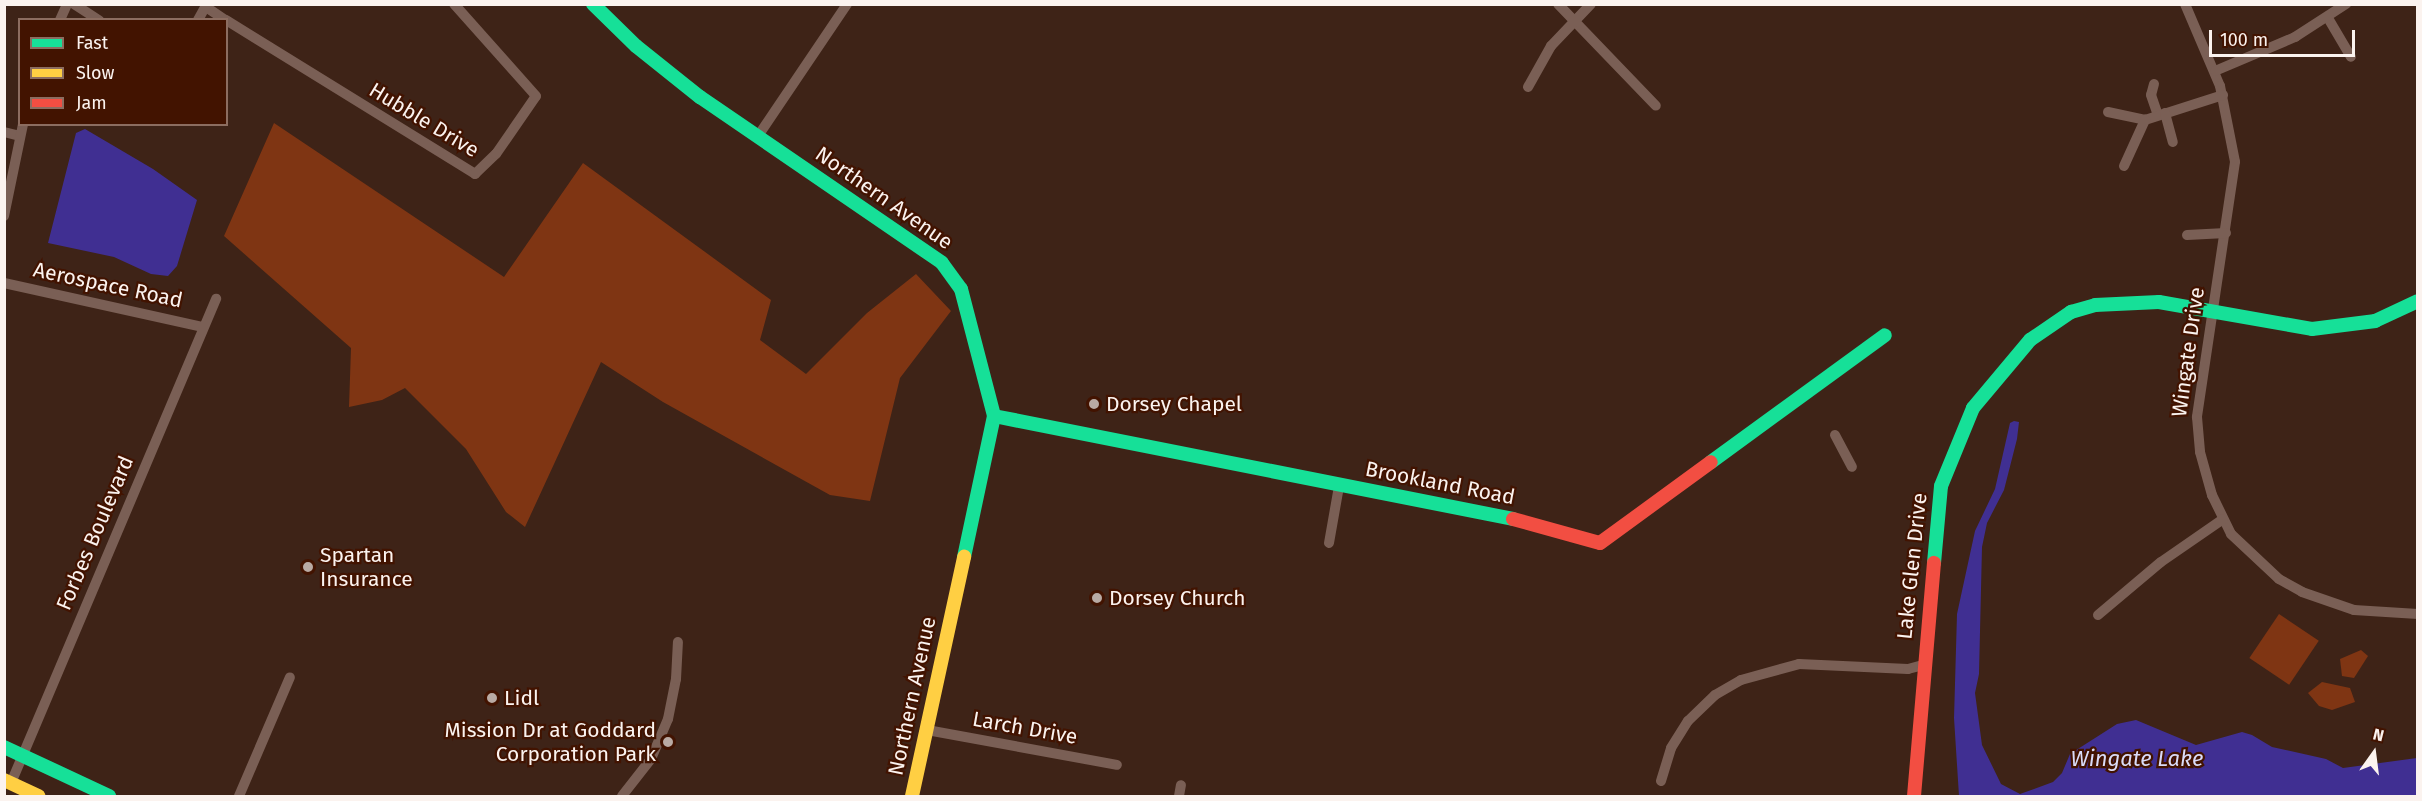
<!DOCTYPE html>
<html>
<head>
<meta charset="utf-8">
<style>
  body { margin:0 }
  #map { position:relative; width:2422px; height:801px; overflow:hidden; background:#3e2317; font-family:"Fira Sans",sans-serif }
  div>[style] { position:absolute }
  .green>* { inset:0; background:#7f3513; transform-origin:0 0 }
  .water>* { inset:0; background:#402f92 }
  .street>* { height:10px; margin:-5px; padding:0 5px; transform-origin:5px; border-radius:5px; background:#7a5f55 }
  .fast>* { height:14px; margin:-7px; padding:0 7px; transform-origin:7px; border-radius:7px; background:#16e098 }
  .slow>* { height:14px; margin:-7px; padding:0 7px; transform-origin:7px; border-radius:7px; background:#ffcf43 }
  .jam>* { height:14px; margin:-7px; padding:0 7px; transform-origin:7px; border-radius:7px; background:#f24e42 }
  .dots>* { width:16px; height:16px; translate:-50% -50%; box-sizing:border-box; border:3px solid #421300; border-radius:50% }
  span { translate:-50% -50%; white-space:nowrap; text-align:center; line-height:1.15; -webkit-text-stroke:4.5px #421300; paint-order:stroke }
  .street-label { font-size:21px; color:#fbf3ef }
  .poi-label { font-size:21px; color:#fbf3ef }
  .left { translate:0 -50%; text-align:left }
  .right { translate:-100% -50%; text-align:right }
  .water-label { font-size:22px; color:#dadcf9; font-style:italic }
  .frame { position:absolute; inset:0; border:6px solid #fbf3ef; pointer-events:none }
  .legend { position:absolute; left:18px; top:18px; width:210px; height:108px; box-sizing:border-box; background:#421300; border:2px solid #8c6d60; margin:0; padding:8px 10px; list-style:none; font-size:18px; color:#fbf3ef }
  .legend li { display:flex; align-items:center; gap:12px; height:30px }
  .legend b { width:30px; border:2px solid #8c6d60 }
  .north { position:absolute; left:2344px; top:723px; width:60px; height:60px; -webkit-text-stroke:4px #421300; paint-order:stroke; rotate:14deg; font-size:16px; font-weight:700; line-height:24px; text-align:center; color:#fbf3ef }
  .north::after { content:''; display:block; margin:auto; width:21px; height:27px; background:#fbf3ef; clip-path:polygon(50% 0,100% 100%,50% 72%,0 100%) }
  .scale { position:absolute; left:2209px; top:30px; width:146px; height:27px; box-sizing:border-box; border:3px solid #fbf3ef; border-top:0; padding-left:8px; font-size:18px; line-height:21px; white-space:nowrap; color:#fbf3ef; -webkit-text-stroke:4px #421300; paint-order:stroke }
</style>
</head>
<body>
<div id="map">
  <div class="green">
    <div style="clip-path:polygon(274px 123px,504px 277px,583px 163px,771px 300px,760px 340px,806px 374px,867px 313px,916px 274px,951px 311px,900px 378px,870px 501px,830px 495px,663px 402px,601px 362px,525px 527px,506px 512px,466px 449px,405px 388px,382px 400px,349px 407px,351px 348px,224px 236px)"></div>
    <div style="left:2279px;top:614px;width:48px;height:53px;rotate:34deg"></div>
    <div style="clip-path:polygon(2361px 650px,2368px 656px,2354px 678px,2342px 676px,2340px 659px)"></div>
    <div style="clip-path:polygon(2322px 682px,2350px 688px,2355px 702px,2332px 710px,2319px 706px,2308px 693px)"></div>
  </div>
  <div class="water">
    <div style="clip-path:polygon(85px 129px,153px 169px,197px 200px,177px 266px,168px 276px,151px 274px,114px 257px,48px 243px,76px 133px)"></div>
    <div style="clip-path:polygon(2014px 421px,2019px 422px,2017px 439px,2004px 490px,1987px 523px,1982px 547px,1979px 674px,1975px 693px,1982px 745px,2001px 784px,2020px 794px,2053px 782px,2062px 773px,2070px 754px,2117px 724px,2136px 720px,2196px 745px,2242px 732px,2252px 735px,2272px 747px,2326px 759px,2343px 768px,2417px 758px,2417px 796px,1959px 796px,1954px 718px,1957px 614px,1975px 531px,1995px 489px,2010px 423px)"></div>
  </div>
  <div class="street">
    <div style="left:74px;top:4px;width:30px;rotate:33deg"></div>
    <div style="left:1558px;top:4px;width:141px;rotate:46.1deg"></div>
    <div style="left:2185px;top:4px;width:89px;rotate:66.9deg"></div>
    <div style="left:2220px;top:86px;width:77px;rotate:78.8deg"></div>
    <div style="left:2235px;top:162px;width:258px;rotate:98.5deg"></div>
    <div style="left:2197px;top:417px;width:35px;rotate:85deg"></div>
    <div style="left:2200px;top:452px;width:45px;rotate:74.4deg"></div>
    <div style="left:2212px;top:495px;width:43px;rotate:64deg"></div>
    <div style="left:2231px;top:534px;width:66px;rotate:43.2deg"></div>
    <div style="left:2279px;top:579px;width:26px;rotate:29deg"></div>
    <div style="left:2302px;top:592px;width:55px;rotate:19.1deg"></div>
    <div style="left:2354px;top:610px;width:64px;rotate:3.6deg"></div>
    <div style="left:206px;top:7px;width:23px;rotate:34deg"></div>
    <div style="left:2328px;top:18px;width:45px;rotate:59.5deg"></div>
    <div style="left:60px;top:20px;width:17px;rotate:-66deg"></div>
    <div style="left:198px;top:20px;width:18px;rotate:-61deg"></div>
    <div style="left:226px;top:20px;width:293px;rotate:31.7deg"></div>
    <div style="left:475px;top:174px;width:29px;rotate:-44deg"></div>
    <div style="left:496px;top:154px;width:70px;rotate:-55.4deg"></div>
    <div style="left:536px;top:96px;width:123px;rotate:-131.7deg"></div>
    <div style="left:2215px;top:71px;width:87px;rotate:-23deg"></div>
    <div style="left:2295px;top:37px;width:61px;rotate:-32.9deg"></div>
    <div style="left:2154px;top:84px;width:11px;rotate:105deg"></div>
    <div style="left:2151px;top:95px;width:21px;rotate:71deg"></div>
    <div style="left:1528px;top:87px;width:47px;rotate:-60.7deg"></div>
    <div style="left:1551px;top:46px;width:58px;rotate:-46.4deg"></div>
    <div style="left:2108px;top:112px;width:38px;rotate:12deg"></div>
    <div style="left:2145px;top:120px;width:82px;rotate:-17.8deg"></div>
    <div style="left:2165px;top:113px;width:30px;rotate:75deg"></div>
    <div style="left:4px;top:132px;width:16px;rotate:14deg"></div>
    <div style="left:758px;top:136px;width:159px;rotate:-56deg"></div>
    <div style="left:2124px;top:166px;width:51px;rotate:-65.5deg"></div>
    <div style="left:4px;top:216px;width:94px;rotate:-78.3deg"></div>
    <div style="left:2187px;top:235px;width:39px;rotate:-3deg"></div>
    <div style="left:4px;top:283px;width:204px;rotate:12.5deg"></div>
    <div style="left:1835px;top:435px;width:36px;rotate:62deg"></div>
    <div style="left:1329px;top:543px;width:58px;rotate:-80deg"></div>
    <div style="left:2098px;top:615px;width:82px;rotate:-40.1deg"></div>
    <div style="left:2161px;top:562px;width:75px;rotate:-34.7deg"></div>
    <div style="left:927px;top:730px;width:193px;rotate:10.4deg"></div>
    <div style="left:1661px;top:781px;width:34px;rotate:-73deg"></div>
    <div style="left:1671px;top:748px;width:32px;rotate:-58deg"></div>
    <div style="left:1688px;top:721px;width:37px;rotate:-44deg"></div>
    <div style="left:1715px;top:695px;width:30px;rotate:-30deg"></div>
    <div style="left:1741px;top:680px;width:60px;rotate:-15.4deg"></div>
    <div style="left:1799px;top:664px;width:109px;rotate:2.6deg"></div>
    <div style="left:1908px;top:669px;width:16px;rotate:-15deg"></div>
    <div style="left:11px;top:783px;width:526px;rotate:-67.04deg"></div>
    <div style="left:239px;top:796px;width:129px;rotate:-66.8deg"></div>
    <div style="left:622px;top:796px;width:47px;rotate:-51.9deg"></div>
    <div style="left:651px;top:759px;width:43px;rotate:-67deg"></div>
    <div style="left:668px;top:719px;width:41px;rotate:-78.7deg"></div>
    <div style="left:676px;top:679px;width:37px;rotate:-87deg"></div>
    <div style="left:1179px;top:796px;width:11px;rotate:-80deg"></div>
  </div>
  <div class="fast">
    <div style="left:593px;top:4px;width:60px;rotate:44.3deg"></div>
    <div style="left:636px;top:46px;width:82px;rotate:38.6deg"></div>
    <div style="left:700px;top:97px;width:293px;rotate:34.4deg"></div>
    <div style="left:942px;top:263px;width:32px;rotate:54deg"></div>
    <div style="left:961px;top:289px;width:131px;rotate:75.4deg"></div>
    <div style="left:994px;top:416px;width:144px;rotate:102deg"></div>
    <div style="left:994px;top:416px;width:529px;rotate:11.22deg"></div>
    <div style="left:1711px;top:462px;width:215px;rotate:-36.1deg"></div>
    <div style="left:1934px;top:563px;width:77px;rotate:-84.8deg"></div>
    <div style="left:1941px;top:486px;width:84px;rotate:-67.7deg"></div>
    <div style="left:1973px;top:408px;width:89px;rotate:-50deg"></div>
    <div style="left:2030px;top:340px;width:50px;rotate:-34.3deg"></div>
    <div style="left:2071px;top:312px;width:25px;rotate:-16deg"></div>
    <div style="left:2095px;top:305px;width:64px;rotate:-2.7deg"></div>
    <div style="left:2159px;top:302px;width:155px;rotate:10deg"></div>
    <div style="left:2312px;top:329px;width:64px;rotate:-7.2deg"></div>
    <div style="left:2375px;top:321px;width:47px;rotate:-24.9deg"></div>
    <div style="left:4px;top:747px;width:116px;rotate:25deg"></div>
  </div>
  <div class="slow">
    <div style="left:4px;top:780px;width:38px;rotate:25deg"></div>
    <div style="left:912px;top:796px;width:245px;rotate:-77.7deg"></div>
  </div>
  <div class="jam">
    <div style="left:1513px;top:519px;width:90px;rotate:15.4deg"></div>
    <div style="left:1600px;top:543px;width:137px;rotate:-36.1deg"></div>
    <div style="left:1914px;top:796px;width:234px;rotate:-85.1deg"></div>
  </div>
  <div class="dots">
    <div style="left:1094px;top:404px;background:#b9aaa3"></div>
    <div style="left:308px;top:567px;background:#b9aaa3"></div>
    <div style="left:1097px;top:598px;background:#b9aaa3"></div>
    <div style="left:492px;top:698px;background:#b9aaa3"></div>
    <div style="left:668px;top:742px;background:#b9aaa3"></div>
  </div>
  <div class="street-label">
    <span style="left:424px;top:120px;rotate:31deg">Hubble Drive</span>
    <span style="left:884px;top:198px;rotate:35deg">Northern Avenue</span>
    <span style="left:108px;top:285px;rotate:12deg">Aerospace Road</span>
    <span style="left:2188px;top:352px;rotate:-82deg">Wingate Drive</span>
    <span style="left:1440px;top:483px;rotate:11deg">Brookland Road</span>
    <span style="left:95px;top:533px;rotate:-67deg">Forbes Boulevard</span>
    <span style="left:1912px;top:566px;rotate:-84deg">Lake Glen Drive</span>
    <span style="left:912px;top:696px;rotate:-78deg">Northern Avenue</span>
    <span style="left:1025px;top:728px;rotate:10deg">Larch Drive</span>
  </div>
  <div class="poi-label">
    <span class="left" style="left:1106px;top:404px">Dorsey Chapel</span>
    <span class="left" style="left:320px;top:567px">Spartan<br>Insurance</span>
    <span class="left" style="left:1109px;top:598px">Dorsey Church</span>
    <span class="left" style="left:504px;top:698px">Lidl</span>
    <span class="right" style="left:656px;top:742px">Mission Dr at Goddard<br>Corporation Park</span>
  </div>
  <div class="water-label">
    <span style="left:2137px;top:759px">Wingate Lake</span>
  </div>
  <div class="frame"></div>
  <ul class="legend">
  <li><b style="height:8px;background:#16e098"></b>Fast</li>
  <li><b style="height:8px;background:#ffcf43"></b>Slow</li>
  <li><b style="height:8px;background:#f24e42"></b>Jam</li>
  </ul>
  <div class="north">N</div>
  <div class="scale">100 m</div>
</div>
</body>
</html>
